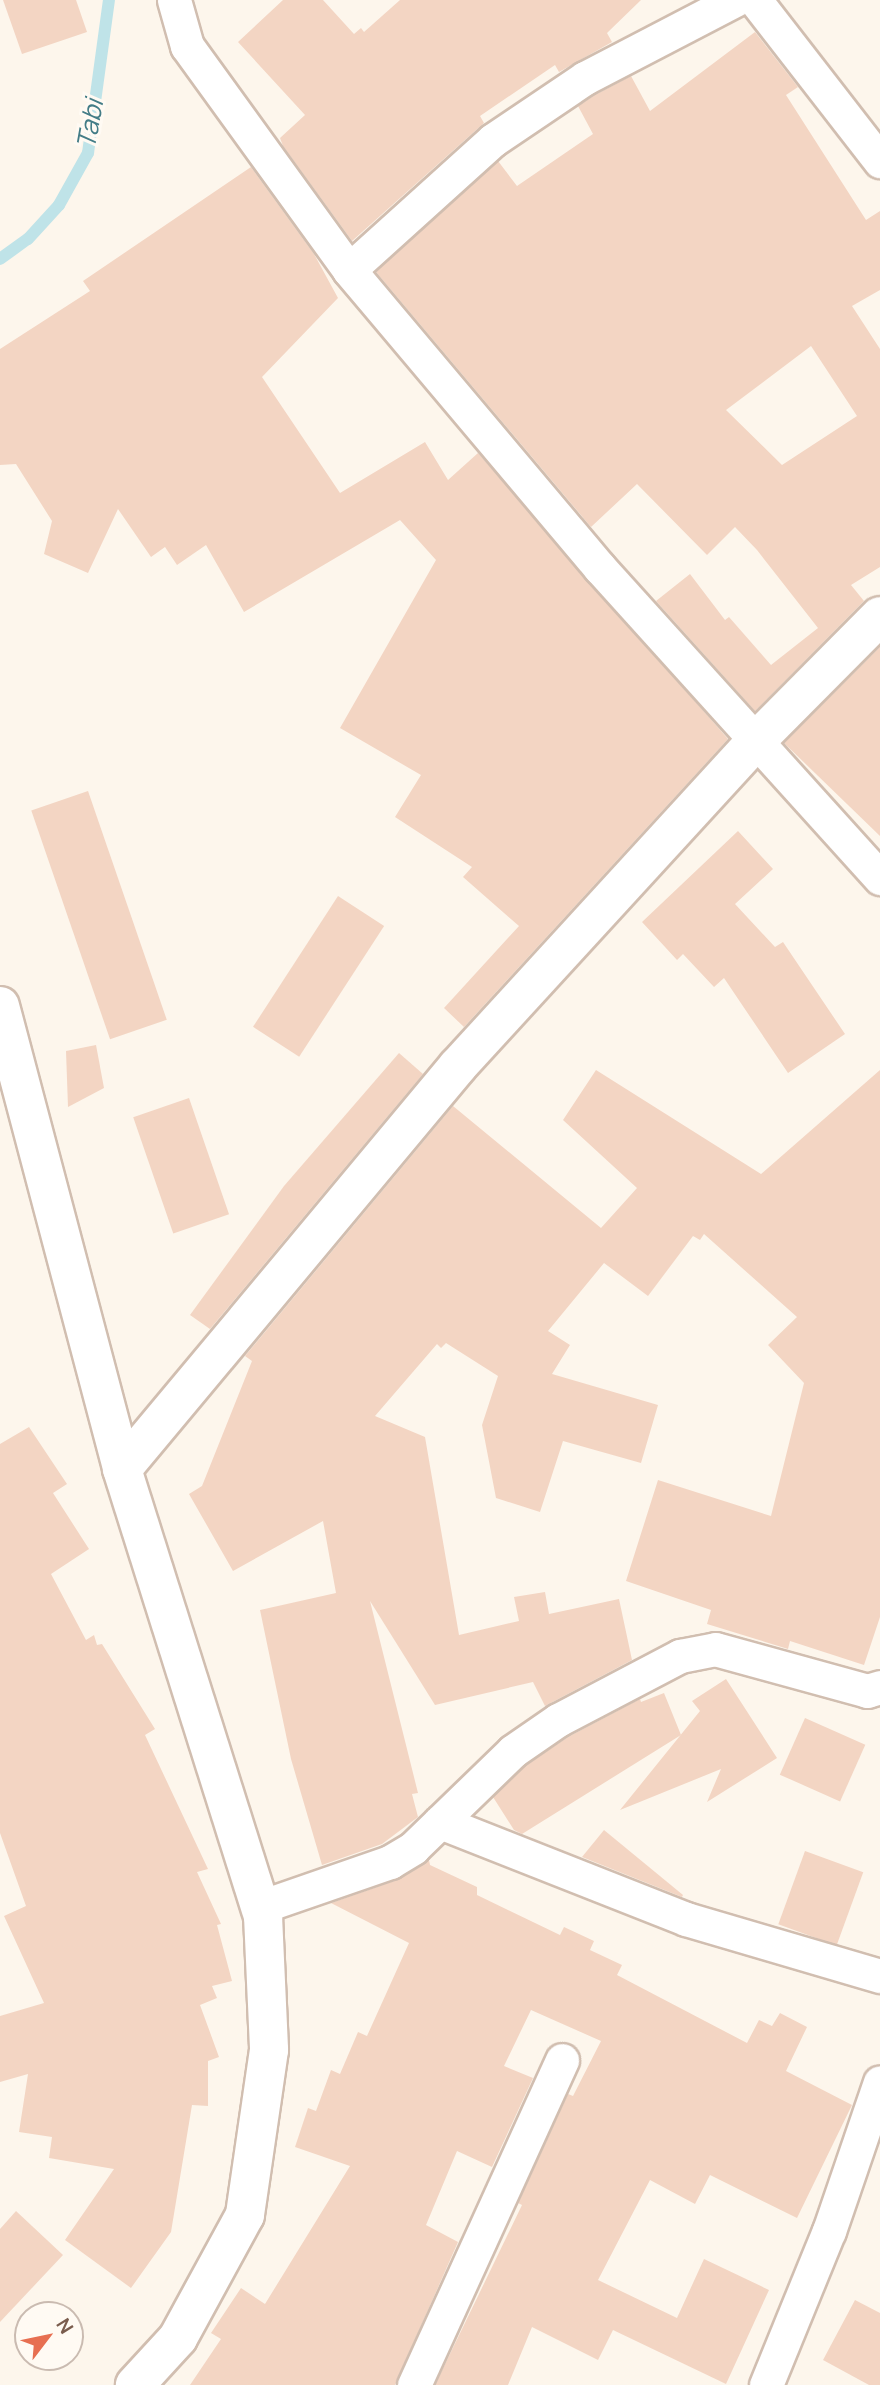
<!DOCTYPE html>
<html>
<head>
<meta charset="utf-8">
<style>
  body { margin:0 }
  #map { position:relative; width:880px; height:2385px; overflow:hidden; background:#fdf6ec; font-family:Manrope,sans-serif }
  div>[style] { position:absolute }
  .stream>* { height:12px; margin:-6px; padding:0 6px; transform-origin:6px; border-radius:6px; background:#bfe3e8 }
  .building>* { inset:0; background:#f3d5c3; transform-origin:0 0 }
  .roads { filter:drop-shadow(2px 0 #d1beb0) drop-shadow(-2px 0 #d1beb0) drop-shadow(0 2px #d1beb0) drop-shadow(0 -2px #d1beb0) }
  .minor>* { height:33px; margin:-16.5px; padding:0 16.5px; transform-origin:16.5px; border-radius:16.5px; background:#fff }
  .tertiary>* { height:38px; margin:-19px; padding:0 19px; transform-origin:19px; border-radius:19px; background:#fff }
  .secondary>* { height:38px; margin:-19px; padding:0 19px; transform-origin:19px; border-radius:19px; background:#fff }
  span { translate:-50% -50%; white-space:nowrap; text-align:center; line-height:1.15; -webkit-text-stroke:6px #fffaf3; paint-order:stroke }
  .water-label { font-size:26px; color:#437c86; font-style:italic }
  .north { position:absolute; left:14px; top:2301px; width:70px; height:70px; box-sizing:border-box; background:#fffaf3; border:2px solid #cabbb1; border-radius:50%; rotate:58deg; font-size:19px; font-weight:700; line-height:28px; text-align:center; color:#7a5c4d }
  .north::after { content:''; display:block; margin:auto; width:24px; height:32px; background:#e76f51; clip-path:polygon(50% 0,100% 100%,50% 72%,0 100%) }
</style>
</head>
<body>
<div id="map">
  <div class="stream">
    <div style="left:0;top:259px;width:34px;rotate:-36deg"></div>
    <div style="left:28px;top:239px;width:46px;rotate:-47.6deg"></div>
    <div style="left:59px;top:205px;width:60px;rotate:-60.9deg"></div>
    <div style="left:88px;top:153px;width:154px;rotate:-82.2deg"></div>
  </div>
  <div class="building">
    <div style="clip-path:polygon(3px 0,76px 0,87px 32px,22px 54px)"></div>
    <div style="clip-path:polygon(283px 0,323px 0,354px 34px,361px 28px,364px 32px,400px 0,641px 0,607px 33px,612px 42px,559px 72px,555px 65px,480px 116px,484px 123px,352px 241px,283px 146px,280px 138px,305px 115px,238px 42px)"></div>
    <div style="clip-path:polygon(evenodd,755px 32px,798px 87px,786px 95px,866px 220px,880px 211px,880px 290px,852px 306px,880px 349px,880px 567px,851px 585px,864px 601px,755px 711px,656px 601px,690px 574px,725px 620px,729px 617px,771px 665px,818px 628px,757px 550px,735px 527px,707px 555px,637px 484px,591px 527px,376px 272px,498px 161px,517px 186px,593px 134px,578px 106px,595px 95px,631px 76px,650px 111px,755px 32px,811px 346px,857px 416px,782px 465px,726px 410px,811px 346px)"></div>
    <div style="clip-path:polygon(251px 167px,314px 254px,338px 298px,262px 377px,340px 493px,425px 442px,448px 480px,478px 453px,728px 739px,464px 1027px,444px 1008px,519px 926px,463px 877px,472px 867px,395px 817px,421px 775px,340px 728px,436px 560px,400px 520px,244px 612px,206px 545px,177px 565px,165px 547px,151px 557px,118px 509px,88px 573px,44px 554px,52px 521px,16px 464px,0 465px,0 349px,90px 291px,83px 281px)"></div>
    <div style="clip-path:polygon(880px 647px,880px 836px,784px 743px)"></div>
    <div style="left:88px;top:791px;width:242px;height:60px;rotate:71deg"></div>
    <div style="clip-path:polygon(738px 831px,773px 869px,735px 904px,775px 947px,783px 942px,845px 1034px,788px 1073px,724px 978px,714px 987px,683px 954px,677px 960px,642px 922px)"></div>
    <div style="left:338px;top:896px;width:55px;height:156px;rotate:33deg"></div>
    <div style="clip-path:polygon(96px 1045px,104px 1088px,68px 1107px,66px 1051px)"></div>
    <div style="clip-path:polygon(399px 1053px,423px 1074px,210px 1329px,190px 1315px,284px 1186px)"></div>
    <div style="clip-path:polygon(596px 1070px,761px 1174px,880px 1070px,880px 1617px,864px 1665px,790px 1641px,788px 1649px,707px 1624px,711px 1610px,626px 1581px,658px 1480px,771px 1516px,804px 1383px,768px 1345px,797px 1317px,704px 1234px,700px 1240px,693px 1236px,648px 1296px,604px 1263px,548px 1331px,570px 1345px,552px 1374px,658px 1405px,641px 1463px,563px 1441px,540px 1512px,496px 1498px,482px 1425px,498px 1376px,446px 1343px,441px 1348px,437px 1344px,375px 1416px,425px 1437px,459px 1635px,519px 1621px,514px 1597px,545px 1592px,549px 1614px,619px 1599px,632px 1660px,545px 1706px,533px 1682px,435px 1705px,370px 1601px,418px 1793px,412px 1794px,418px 1817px,382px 1844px,322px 1865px,291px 1759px,260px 1610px,336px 1593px,323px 1521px,233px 1571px,189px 1494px,202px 1486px,252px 1361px,245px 1356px,453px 1106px,601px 1228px,637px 1188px,563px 1120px)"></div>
    <div style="left:189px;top:1098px;width:123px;height:59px;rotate:71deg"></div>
    <div style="clip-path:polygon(29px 1427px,67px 1484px,53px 1493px,89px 1549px,51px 1574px,86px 1640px,94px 1635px,97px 1645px,102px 1644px,155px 1729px,145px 1735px,208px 1869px,197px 1872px,221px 1924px,217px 1925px,232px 1981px,212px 1986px,217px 1998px,200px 2005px,219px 2057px,208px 2061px,208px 2106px,192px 2105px,171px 2232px,131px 2288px,65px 2240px,114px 2169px,49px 2158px,52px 2137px,19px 2132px,28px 2074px,0 2082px,0 2016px,44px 2003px,4px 1916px,26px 1906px,0 1833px,0 1444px)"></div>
    <div style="clip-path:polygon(726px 1679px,777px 1758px,707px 1802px,721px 1769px,620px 1810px,700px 1711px,692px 1701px)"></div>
    <div style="clip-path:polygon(664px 1693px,681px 1735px,522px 1834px,514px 1830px,493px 1797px,525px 1766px,568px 1737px,640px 1699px,641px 1702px)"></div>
    <div style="left:805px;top:1718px;width:66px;height:62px;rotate:24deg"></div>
    <div style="clip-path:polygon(604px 1830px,683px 1895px,682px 1897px,582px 1857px)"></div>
    <div style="left:805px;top:1851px;width:62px;height:78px;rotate:20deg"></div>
    <div style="clip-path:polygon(429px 1860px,430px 1865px,477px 1887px,477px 1895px,560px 1935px,564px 1927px,594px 1941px,590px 1950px,622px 1965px,617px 1975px,747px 2043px,759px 2020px,772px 2026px,780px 2013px,807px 2027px,786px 2071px,852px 2105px,797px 2218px,710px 2175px,695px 2204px,650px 2180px,598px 2280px,677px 2318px,704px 2259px,769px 2290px,726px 2384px,613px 2330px,598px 2360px,532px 2327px,508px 2385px,435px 2385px,522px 2205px,518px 2203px,568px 2094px,573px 2096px,601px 2041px,531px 2010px,504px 2066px,533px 2078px,492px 2167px,457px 2151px,426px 2225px,458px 2242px,395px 2385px,190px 2385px,221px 2339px,211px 2333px,241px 2288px,265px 2304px,350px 2166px,295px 2147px,308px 2108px,316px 2111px,331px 2070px,340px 2074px,358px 2032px,367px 2036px,409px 1943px,331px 1903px,397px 1880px)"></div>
    <div style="clip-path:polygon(16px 2211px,63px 2255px,0 2322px,0 2229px)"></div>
    <div style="clip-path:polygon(855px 2300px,880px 2313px,880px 2385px,869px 2385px,823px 2360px)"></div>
  </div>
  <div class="roads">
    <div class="minor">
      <div style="left:174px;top:0;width:48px;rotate:74.2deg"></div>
      <div style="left:187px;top:46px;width:276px;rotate:54.1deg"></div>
      <div style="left:349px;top:270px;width:390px;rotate:49.9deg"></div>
      <div style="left:600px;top:568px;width:418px;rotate:47.9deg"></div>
      <div style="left:755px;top:0;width:204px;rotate:52.2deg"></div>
      <div style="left:349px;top:270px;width:194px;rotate:-42.1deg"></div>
      <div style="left:493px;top:140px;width:111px;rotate:-34deg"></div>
      <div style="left:585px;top:78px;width:169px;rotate:-27.5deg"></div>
      <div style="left:440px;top:1822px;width:264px;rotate:21.5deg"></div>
      <div style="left:686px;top:1919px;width:202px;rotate:16.4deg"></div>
      <div style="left:260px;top:1907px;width:138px;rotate:-19.1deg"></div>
      <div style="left:390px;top:1862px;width:27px;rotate:-31deg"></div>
      <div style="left:413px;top:1848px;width:139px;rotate:-44.1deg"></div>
      <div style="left:513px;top:1751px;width:55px;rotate:-34.6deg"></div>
      <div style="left:558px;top:1720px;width:138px;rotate:-27.7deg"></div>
      <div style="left:680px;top:1656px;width:36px;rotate:-11deg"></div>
      <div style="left:715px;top:1649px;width:158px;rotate:15.4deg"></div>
      <div style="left:867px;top:1691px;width:14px;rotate:-17deg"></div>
      <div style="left:414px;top:2385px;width:357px;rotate:-65.5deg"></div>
      <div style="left:766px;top:2385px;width:166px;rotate:-67.8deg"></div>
      <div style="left:829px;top:2231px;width:157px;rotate:-71.1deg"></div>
    </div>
    <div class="tertiary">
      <div style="left:122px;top:1469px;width:525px;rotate:-50.18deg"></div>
      <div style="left:458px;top:1066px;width:444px;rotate:-47.5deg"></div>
      <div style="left:758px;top:739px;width:173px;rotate:-45.2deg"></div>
    </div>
    <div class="secondary">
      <div style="left:0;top:1006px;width:479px;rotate:75.2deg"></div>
      <div style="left:122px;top:1469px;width:469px;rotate:72.5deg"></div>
      <div style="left:263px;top:1916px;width:134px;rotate:87.4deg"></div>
      <div style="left:269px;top:2050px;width:167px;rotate:98.3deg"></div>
      <div style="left:245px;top:2215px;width:140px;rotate:118.6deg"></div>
      <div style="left:178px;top:2338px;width:64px;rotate:132.5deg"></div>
    </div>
  </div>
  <div class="water-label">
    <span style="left:90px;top:124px;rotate:-80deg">Tabi</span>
  </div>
  <div class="north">N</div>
</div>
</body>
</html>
